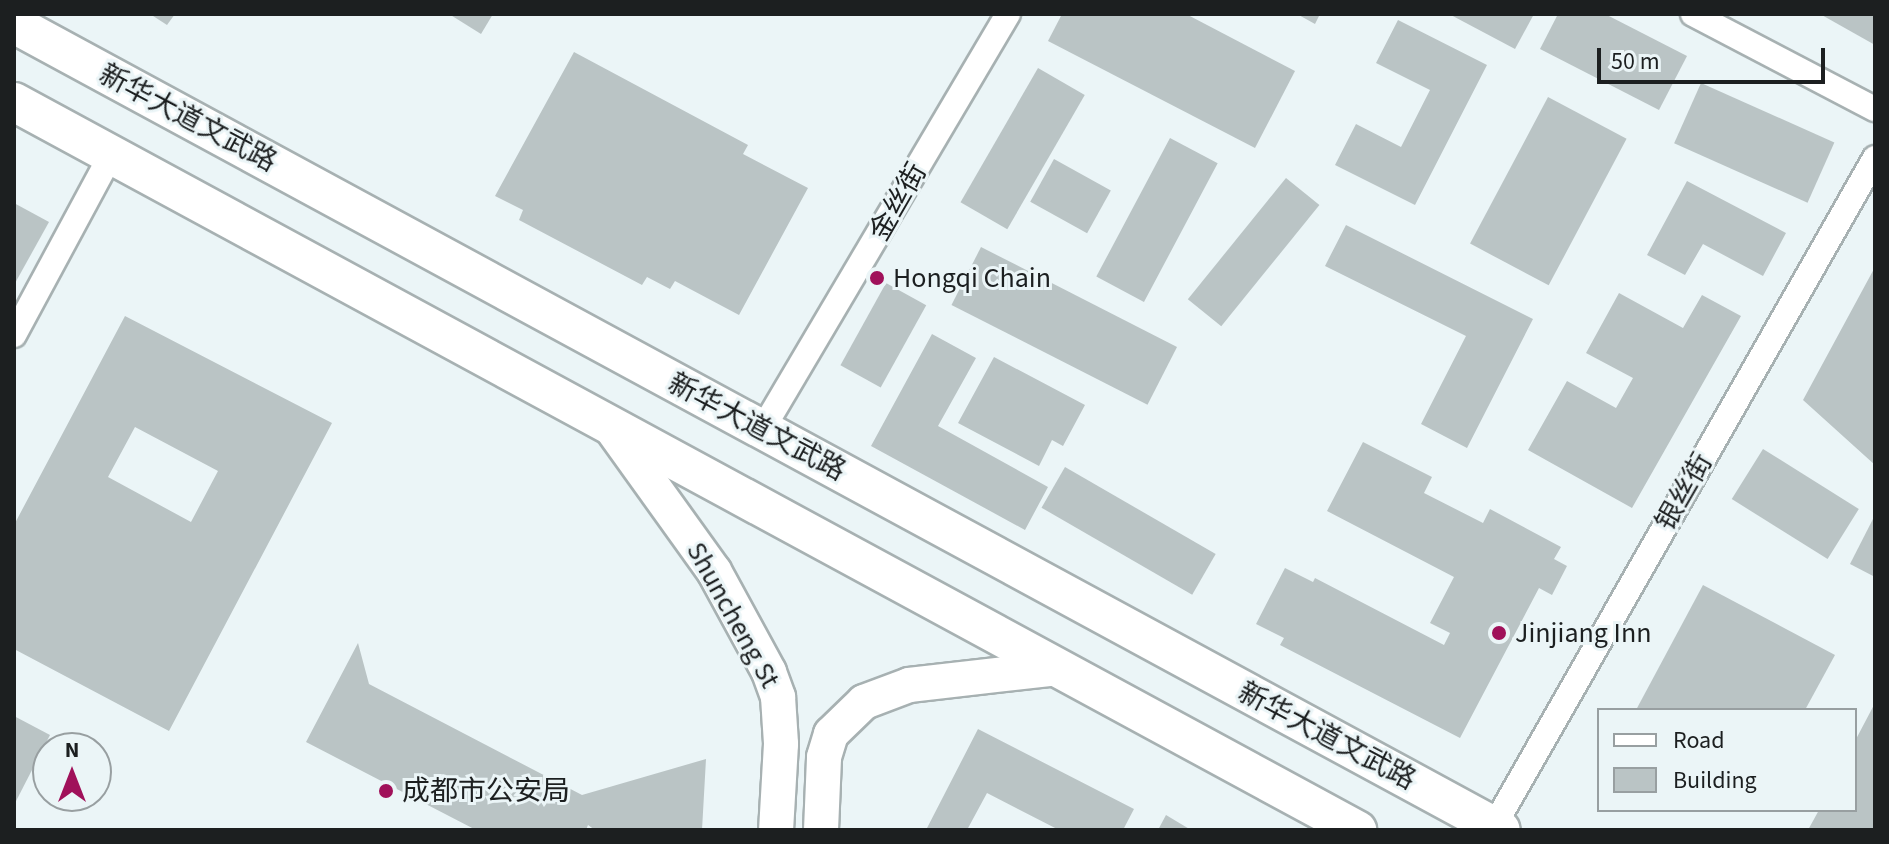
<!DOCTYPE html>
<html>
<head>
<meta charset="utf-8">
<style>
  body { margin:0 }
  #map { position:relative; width:1889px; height:844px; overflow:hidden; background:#ebf5f7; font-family:"Source Sans 3","Noto Sans SC",sans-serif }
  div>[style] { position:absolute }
  .building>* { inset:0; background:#bac4c5; transform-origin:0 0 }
  .roads { filter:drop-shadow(2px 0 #a7b1b2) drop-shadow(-2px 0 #a7b1b2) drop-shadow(0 2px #a7b1b2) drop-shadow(0 -2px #a7b1b2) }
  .minor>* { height:24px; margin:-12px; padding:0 12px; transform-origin:12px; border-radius:12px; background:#fff }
  .secondary>* { height:34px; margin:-17px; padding:0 17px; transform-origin:17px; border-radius:17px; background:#fff }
  .primary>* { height:38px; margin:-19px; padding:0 19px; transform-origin:19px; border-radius:19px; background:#fff }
  .dots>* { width:22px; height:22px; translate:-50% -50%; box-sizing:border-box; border:4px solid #ebf5f7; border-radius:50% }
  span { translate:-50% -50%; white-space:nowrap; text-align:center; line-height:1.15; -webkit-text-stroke:6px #ebf5f7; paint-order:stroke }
  .street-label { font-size:28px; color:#1c1f20 }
  .poi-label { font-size:28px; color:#1c1f20 }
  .left { translate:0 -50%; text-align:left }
  .frame { position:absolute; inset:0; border:16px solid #1c1f20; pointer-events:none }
  .legend { position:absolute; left:1597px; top:708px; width:260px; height:104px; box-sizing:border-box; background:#ebf5f7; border:2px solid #989fa1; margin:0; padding:10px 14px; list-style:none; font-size:24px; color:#1c1f20 }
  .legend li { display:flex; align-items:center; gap:16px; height:40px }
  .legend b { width:40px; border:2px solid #989fa1 }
  .north { position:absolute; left:32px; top:732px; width:80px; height:80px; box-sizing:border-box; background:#ebf5f7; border:2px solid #989fa1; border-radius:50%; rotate:0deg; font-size:22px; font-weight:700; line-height:32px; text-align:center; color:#1c1f20 }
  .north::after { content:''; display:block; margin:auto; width:28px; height:36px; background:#a0115a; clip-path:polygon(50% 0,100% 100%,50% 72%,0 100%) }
  .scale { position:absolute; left:1597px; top:48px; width:228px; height:36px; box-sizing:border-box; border:4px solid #1c1f20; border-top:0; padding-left:10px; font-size:24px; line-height:28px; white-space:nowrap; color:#1c1f20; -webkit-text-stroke:6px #ebf5f7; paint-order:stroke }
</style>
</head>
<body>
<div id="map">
  <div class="building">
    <div style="clip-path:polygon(150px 14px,175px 14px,167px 25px)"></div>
    <div style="clip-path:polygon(449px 14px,493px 14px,481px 34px)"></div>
    <div style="clip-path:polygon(1062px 14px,1186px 14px,1295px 71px,1255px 148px,1048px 41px)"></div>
    <div style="clip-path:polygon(1297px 14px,1320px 14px,1315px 24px)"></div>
    <div style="clip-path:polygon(1449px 14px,1534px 14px,1515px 49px)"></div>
    <div style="clip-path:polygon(1558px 14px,1605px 14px,1687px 56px,1659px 110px,1540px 49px)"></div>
    <div style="clip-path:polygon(1820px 14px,1875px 14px,1875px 45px)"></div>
    <div style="clip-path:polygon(1398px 20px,1487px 65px,1415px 205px,1335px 165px,1356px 124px,1401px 147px,1430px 90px,1376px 63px)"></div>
    <div style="clip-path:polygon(574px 52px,748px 145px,743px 154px,808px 188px,739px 315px,675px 281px,670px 289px,647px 277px,642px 285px,519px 220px,523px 210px,495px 196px)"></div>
    <div style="left:1038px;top:68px;width:54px;height:155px;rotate:30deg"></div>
    <div style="left:1701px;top:83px;width:146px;height:66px;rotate:24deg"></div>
    <div style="left:1548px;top:97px;width:89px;height:166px;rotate:28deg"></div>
    <div style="left:1170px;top:138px;width:54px;height:157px;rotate:28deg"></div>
    <div style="left:1054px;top:159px;width:65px;height:49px;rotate:29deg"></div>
    <div style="left:1286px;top:178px;width:43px;height:156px;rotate:39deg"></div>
    <div style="clip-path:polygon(1687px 181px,1786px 233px,1763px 276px,1703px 244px,1685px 275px,1647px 255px)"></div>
    <div style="clip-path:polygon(14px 203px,49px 222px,14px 285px)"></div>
    <div style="clip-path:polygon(1346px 225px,1533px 319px,1467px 448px,1421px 424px,1466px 336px,1325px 266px)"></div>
    <div style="left:981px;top:247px;width:220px;height:65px;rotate:27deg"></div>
    <div style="clip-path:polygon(1875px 267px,1873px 365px,1875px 465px,1803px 400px)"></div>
    <div style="left:886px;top:283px;width:46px;height:94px;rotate:29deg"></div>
    <div style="clip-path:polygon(1619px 293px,1683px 328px,1702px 295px,1741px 316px,1632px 508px,1528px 450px,1567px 381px,1616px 408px,1633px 378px,1586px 353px)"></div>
    <div style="clip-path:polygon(evenodd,125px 316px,332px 423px,169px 731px,14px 649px,14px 525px,125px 316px,135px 427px,218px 471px,191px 522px,108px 477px,135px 427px)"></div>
    <div style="clip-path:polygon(932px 334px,976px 358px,938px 426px,1048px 487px,1025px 530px,871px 446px)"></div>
    <div style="clip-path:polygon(994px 357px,1085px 405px,1063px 446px,1052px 440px,1039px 466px,958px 423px)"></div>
    <div style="clip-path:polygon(1363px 442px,1432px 477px,1424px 493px,1483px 523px,1490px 509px,1561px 547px,1554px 559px,1567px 566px,1552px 595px,1539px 588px,1460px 738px,1280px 645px,1284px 638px,1256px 624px,1285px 568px,1313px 582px,1315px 578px,1444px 645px,1450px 633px,1430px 623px,1454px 577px,1327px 511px)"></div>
    <div style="left:1763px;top:449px;width:113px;height:59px;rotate:32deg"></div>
    <div style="left:1065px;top:467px;width:174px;height:47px;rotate:30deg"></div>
    <div style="clip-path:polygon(1875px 515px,1875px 577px,1850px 564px)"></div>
    <div style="clip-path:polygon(1703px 585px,1835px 655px,1805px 710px,1636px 710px)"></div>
    <div style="clip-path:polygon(358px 643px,369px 684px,582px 795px,706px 759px,702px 830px,595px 830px,588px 825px,586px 830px,476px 830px,306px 742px)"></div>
    <div style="clip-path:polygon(1875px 703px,1875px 830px,1808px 830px,1819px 810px,1855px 810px,1855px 741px)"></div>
    <div style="clip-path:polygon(14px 716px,50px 735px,14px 805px)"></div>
    <div style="clip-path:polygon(978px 729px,1134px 809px,1123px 830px,1059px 830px,987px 793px,967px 830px,926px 830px)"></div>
    <div style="clip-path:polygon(1166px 815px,1191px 830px,1158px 830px)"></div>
  </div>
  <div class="roads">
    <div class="minor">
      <div style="left:1693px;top:14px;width:205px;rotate:27.6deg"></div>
      <div style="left:14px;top:335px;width:204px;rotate:-61.7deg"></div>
      <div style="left:762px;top:430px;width:483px;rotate:-59.4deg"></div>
      <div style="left:1494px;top:826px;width:769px;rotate:-60.3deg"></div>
    </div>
    <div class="secondary">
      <div style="left:609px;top:425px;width:180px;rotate:54.3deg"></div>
      <div style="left:714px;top:571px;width:115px;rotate:61.4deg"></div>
      <div style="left:769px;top:672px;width:27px;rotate:70deg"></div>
      <div style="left:778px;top:697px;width:47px;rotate:86.3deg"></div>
      <div style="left:781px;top:744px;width:86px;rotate:93.3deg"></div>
      <div style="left:821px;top:830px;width:73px;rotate:-87.6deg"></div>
      <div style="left:824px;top:757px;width:24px;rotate:-73deg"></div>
      <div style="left:831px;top:734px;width:46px;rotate:-44.1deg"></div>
      <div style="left:864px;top:702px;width:48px;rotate:-20.7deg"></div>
      <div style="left:909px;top:685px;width:150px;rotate:-6.5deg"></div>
    </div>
    <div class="primary">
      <div style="left:14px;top:24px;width:1691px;rotate:28.46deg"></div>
      <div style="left:14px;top:102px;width:1528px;rotate:28.46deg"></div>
    </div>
  </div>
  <div class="dots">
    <div style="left:877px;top:278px;background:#a0115a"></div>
    <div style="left:1499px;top:633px;background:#a0115a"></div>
    <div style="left:386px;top:791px;background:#a0115a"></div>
  </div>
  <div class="street-label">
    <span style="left:188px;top:118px;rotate:28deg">新华大道文武路</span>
    <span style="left:898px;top:202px;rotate:-60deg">金丝街</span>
    <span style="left:757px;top:427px;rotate:28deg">新华大道文武路</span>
    <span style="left:1684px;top:492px;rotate:-60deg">银丝街</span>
    <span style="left:733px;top:615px;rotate:61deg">Shuncheng St</span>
    <span style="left:1327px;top:736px;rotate:28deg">新华大道文武路</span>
  </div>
  <div class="poi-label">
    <span class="left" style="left:893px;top:278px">Hongqi Chain</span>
    <span class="left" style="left:1515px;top:633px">Jinjiang Inn</span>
    <span class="left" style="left:402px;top:791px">成都市公安局</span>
  </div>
  <div class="frame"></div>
  <ul class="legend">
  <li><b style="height:10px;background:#fff"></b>Road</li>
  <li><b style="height:22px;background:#bac4c5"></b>Building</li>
  </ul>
  <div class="north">N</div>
  <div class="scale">50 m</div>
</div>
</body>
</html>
